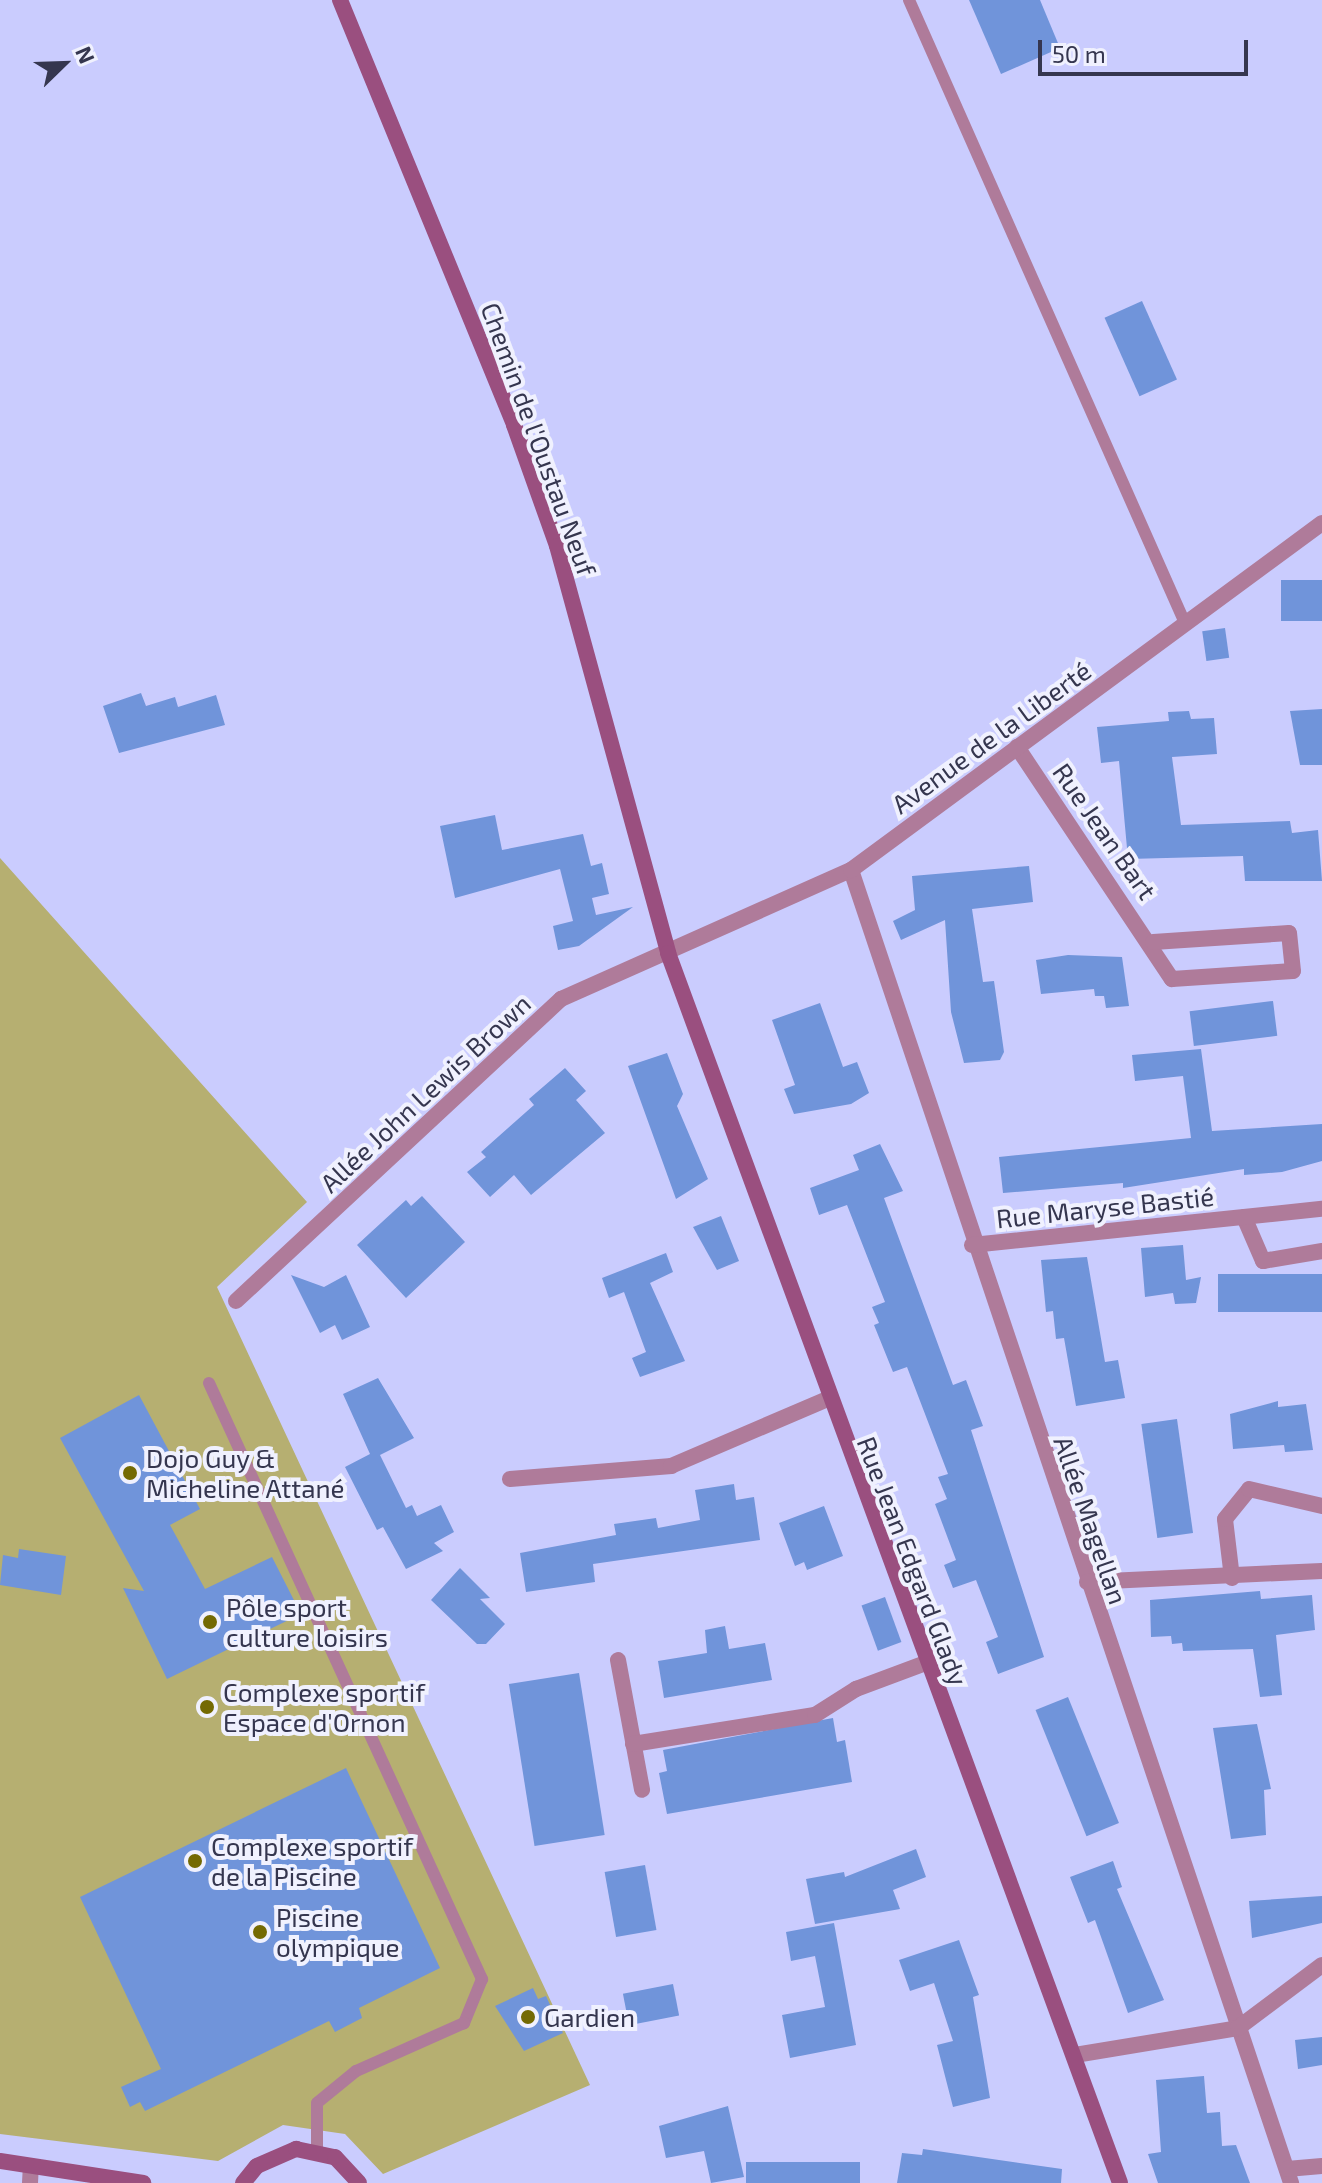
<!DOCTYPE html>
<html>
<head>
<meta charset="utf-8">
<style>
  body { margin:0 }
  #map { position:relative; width:1322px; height:2183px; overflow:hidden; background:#caccfe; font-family:"Exo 2",sans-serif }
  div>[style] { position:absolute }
  .green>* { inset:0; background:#b6af71 }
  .building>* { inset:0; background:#7094da; transform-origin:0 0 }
  .lane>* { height:12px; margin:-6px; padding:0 6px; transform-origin:6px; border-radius:6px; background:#af7b9a }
  .street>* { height:16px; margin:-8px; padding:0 8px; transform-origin:8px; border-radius:8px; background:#af7b9a }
  .secondary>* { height:16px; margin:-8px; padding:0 8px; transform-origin:8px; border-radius:8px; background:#9a4f7f }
  .dots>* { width:22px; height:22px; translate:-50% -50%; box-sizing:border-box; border:4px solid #f0f1fe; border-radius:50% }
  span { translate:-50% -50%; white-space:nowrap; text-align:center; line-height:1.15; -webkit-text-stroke:8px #f0f1fe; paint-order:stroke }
  .street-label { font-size:26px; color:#35364f }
  .poi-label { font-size:26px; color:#35364f }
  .left { translate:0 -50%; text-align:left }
  .north { position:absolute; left:24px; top:24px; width:80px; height:80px; -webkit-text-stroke:6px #f0f1fe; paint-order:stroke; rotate:67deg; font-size:22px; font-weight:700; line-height:32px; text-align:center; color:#35364f }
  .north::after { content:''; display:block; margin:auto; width:28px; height:36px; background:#35364f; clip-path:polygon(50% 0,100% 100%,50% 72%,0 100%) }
  .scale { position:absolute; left:1038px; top:40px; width:210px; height:36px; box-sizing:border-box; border:4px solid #35364f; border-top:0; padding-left:10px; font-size:24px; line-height:28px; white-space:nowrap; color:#35364f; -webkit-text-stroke:6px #f0f1fe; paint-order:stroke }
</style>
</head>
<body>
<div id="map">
  <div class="green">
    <div style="clip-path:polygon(0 858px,307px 1202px,217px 1287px,590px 2085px,383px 2174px,345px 2134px,283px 2125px,218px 2161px,0 2134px)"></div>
  </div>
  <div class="building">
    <div style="clip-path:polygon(969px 0,1040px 0,1060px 48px,1001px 74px)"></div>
    <div style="left:1142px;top:301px;width:86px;height:41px;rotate:66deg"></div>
    <div style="left:1322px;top:580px;width:41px;height:41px;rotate:90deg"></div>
    <div style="left:1225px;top:628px;width:30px;height:23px;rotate:82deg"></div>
    <div style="clip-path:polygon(141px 693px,146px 706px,175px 697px,178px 707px,216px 695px,225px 725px,119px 753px,103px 706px)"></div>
    <div style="clip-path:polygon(1322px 709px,1322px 765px,1300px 765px,1290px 711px)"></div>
    <div style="clip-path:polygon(1189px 711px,1191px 719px,1214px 718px,1217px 754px,1172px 757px,1181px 825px,1290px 821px,1292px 833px,1318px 830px,1322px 881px,1245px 881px,1243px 856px,1128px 859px,1119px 761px,1101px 763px,1097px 727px,1169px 721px,1168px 712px)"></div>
    <div style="clip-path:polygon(495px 815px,502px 850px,583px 834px,591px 866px,602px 863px,609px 894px,592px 898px,596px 915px,633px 907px,579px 946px,558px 950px,553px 926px,573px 921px,560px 869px,455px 898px,440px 826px)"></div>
    <div style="clip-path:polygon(1029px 866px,1033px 902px,972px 909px,983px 982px,994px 981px,1004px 1052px,1000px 1060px,964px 1063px,951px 1012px,945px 920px,901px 940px,893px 921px,915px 910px,912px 876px)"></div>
    <div style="clip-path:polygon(1068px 955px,1122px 957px,1129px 1006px,1106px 1008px,1104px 996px,1095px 996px,1094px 989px,1041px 994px,1036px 960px)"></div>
    <div style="left:1273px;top:1001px;width:35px;height:84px;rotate:83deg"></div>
    <div style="clip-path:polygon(820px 1003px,843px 1067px,857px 1062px,869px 1093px,851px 1104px,794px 1114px,784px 1089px,795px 1085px,772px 1020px)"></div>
    <div style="clip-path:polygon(1201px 1049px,1212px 1131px,1322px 1124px,1322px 1161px,1282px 1172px,1244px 1175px,1244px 1169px,1123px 1188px,1123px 1183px,1003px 1193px,999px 1157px,1191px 1138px,1183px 1076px,1135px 1081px,1132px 1055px)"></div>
    <div style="clip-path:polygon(667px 1053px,683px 1094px,677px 1106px,708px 1179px,676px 1199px,628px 1066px)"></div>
    <div style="clip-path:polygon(565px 1068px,586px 1091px,576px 1100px,605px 1133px,531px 1195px,514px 1175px,490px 1197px,467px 1172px,486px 1157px,481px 1152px,534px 1105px,529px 1099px)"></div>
    <div style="clip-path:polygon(880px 1144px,903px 1191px,884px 1198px,953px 1385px,966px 1380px,983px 1426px,971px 1430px,1044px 1657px,998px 1674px,986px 1642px,998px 1637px,976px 1580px,953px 1588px,944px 1565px,956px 1560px,935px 1504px,947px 1499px,938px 1477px,948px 1474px,907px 1367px,893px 1372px,874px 1325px,879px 1323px,872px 1307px,885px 1302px,847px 1205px,819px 1215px,810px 1188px,859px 1170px,853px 1155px)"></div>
    <div style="clip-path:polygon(422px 1196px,465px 1242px,406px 1298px,357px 1245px,406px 1200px,411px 1206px)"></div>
    <div style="clip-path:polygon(721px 1216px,739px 1261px,717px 1270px,693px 1227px)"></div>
    <div style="clip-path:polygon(1183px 1245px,1186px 1280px,1201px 1277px,1196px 1303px,1175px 1304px,1173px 1293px,1145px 1297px,1141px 1248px)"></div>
    <div style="clip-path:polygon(666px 1253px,673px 1272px,650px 1283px,685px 1361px,640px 1377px,632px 1358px,646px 1352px,624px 1292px,609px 1298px,602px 1278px)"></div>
    <div style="clip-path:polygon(1087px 1257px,1105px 1362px,1118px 1360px,1125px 1398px,1076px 1406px,1064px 1338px,1056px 1339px,1053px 1311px,1046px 1312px,1041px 1260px)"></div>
    <div style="left:1322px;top:1274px;width:38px;height:104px;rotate:90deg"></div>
    <div style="clip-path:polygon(291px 1275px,324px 1287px,346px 1275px,370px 1327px,342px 1340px,335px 1325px,320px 1333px)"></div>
    <div style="clip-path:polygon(378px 1378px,414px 1438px,380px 1455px,406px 1508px,412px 1505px,417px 1516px,441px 1505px,454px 1532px,434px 1543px,443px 1551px,406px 1569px,383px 1527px,377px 1530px,345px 1467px,370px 1454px,343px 1394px)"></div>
    <div style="clip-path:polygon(139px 1395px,200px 1509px,170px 1525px,205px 1589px,272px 1557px,301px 1614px,167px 1679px,123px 1588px,144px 1591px,60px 1438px)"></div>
    <div style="clip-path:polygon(1278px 1401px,1278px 1407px,1306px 1404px,1313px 1450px,1285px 1452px,1284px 1445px,1233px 1449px,1230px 1414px)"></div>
    <div style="left:1177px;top:1419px;width:115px;height:36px;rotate:82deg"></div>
    <div style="clip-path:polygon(734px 1484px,736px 1500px,754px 1497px,760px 1540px,593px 1564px,595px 1582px,526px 1592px,520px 1553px,616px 1535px,614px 1524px,656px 1518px,658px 1528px,700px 1520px,695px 1490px)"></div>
    <div style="clip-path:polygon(824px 1506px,843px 1556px,807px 1570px,804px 1562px,795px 1566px,779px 1523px)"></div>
    <div style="clip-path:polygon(19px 1549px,66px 1556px,61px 1595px,0 1585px,3px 1555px,18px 1558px)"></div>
    <div style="clip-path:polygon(460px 1568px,490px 1598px,480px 1599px,505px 1624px,486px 1644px,477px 1644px,431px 1600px)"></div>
    <div style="clip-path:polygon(1260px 1591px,1261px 1599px,1312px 1595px,1315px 1630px,1276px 1635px,1282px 1695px,1260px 1697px,1253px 1649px,1183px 1651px,1182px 1643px,1172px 1644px,1171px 1636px,1151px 1637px,1150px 1600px)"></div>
    <div style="left:885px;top:1597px;width:48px;height:25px;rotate:70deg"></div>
    <div style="clip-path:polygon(725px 1626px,729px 1649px,765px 1643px,772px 1680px,664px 1698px,658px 1661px,707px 1653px,705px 1630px)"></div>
    <div style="left:579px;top:1673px;width:164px;height:71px;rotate:81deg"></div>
    <div style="left:1068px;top:1697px;width:136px;height:35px;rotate:68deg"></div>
    <div style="clip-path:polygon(833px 1718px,837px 1742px,845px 1740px,852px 1782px,667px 1814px,659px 1773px,667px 1771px,663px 1750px)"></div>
    <div style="clip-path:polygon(1257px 1724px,1271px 1789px,1264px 1790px,1266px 1835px,1231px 1839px,1213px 1728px)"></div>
    <div style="clip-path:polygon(346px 1768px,440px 1968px,359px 2008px,362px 2018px,335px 2032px,329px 2021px,145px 2111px,140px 2102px,130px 2107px,121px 2087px,161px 2069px,80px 1897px)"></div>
    <div style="clip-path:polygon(916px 1849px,926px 1877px,893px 1890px,900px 1909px,815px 1924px,806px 1879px,844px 1872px,845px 1877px)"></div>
    <div style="clip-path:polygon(1113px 1861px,1122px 1887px,1117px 1889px,1164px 2000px,1128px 2013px,1095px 1920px,1088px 1923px,1070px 1877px)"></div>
    <div style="left:645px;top:1865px;width:66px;height:41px;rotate:80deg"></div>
    <div style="clip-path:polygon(1322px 1896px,1322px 1923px,1252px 1938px,1249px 1901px)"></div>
    <div style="clip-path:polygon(834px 1923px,856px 2045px,790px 2058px,782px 2015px,825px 2007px,815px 1956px,791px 1961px,786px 1932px)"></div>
    <div style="clip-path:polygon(959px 1940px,979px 1995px,973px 1997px,990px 2098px,953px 2107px,937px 2045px,953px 2041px,934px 1983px,910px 1991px,899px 1960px)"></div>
    <div style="left:673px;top:1984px;width:32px;height:51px;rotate:79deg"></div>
    <div style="clip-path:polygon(533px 1988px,538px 1999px,546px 1996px,563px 2033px,524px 2051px,495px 2006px)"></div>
    <div style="clip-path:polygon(1322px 2037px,1322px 2065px,1298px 2069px,1295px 2040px)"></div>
    <div style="clip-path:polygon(1204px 2076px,1207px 2113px,1220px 2112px,1222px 2146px,1236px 2145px,1250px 2183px,1158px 2183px,1148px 2154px,1161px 2152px,1156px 2080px)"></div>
    <div style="clip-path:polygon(728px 2106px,744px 2177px,711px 2183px,704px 2151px,666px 2158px,659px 2126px)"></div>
    <div style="clip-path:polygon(923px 2149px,1062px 2169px,1061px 2183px,897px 2183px,902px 2153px,922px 2155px)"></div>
    <div style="left:746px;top:2162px;width:114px;height:21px"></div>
  </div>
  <div class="lane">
    <div style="left:909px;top:0;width:681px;rotate:66.11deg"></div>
    <div style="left:209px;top:1383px;width:656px;rotate:65.39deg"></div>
    <div style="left:482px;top:1979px;width:48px;rotate:112.2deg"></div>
    <div style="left:464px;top:2023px;width:118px;rotate:156deg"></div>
    <div style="left:356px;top:2071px;width:50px;rotate:140.6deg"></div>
    <div style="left:317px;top:2103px;width:47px;rotate:90deg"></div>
  </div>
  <div class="street">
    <div style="left:1017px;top:747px;width:279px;rotate:56.3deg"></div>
    <div style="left:1172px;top:979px;width:121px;rotate:-3.8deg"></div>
    <div style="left:1293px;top:971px;width:38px;rotate:-96deg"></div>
    <div style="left:1289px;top:933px;width:136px;rotate:176.2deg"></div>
    <div style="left:851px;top:870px;width:1385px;rotate:71.47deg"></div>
    <div style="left:1244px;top:1217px;width:48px;rotate:66.6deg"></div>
    <div style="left:1263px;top:1261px;width:60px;rotate:-9.6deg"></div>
    <div style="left:972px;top:1245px;width:352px;rotate:-5.9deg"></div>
    <div style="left:236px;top:1301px;width:444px;rotate:-42.9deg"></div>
    <div style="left:561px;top:999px;width:317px;rotate:-24deg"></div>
    <div style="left:851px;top:870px;width:585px;rotate:-36.38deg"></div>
    <div style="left:510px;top:1479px;width:162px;rotate:-4.6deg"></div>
    <div style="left:671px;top:1466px;width:170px;rotate:-23.2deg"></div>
    <div style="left:1232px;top:1578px;width:59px;rotate:-96.8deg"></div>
    <div style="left:1225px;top:1519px;width:38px;rotate:-51deg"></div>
    <div style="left:1249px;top:1489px;width:75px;rotate:13.1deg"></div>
    <div style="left:1087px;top:1582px;width:235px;rotate:-2.7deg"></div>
    <div style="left:618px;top:1660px;width:132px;rotate:79.5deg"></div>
    <div style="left:633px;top:1744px;width:184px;rotate:-9.1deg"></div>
    <div style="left:815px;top:1715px;width:49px;rotate:-32.4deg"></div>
    <div style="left:856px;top:1689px;width:75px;rotate:-20.4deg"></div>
    <div style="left:1075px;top:2055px;width:165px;rotate:-9.4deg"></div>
    <div style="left:1238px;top:2028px;width:105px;rotate:-36.9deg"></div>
    <div style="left:1287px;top:2169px;width:35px;rotate:-5deg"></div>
    <div style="left:30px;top:2183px;width:17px;rotate:-87deg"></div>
  </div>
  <div class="secondary">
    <div style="left:340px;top:0;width:459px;rotate:67.7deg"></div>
    <div style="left:514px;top:425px;width:128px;rotate:70.4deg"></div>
    <div style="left:557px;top:546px;width:422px;rotate:74.7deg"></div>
    <div style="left:668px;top:953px;width:1310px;rotate:69.82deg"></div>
    <div style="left:0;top:2161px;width:145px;rotate:8.7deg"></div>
    <div style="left:243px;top:2183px;width:22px;rotate:-51deg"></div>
    <div style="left:257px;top:2166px;width:43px;rotate:-23.6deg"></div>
    <div style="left:296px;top:2149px;width:40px;rotate:12deg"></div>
    <div style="left:335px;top:2157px;width:35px;rotate:47deg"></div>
  </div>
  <div class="dots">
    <div style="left:130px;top:1473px;background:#746a03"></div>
    <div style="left:210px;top:1622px;background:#746a03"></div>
    <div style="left:207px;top:1707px;background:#746a03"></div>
    <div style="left:195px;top:1861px;background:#746a03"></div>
    <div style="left:260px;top:1932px;background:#746a03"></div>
    <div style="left:528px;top:2017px;background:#746a03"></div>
  </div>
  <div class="street-label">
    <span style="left:539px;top:439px;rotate:70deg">Chemin de l'Oustau Neuf</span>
    <span style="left:991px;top:737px;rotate:-36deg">Avenue de la Liberté</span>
    <span style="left:1105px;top:831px;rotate:55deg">Rue Jean Bart</span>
    <span style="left:425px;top:1093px;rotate:-43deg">Allée John Lewis Brown</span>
    <span style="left:1105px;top:1207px;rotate:-6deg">Rue Maryse Bastié</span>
    <span style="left:1091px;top:1520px;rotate:71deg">Allée Magellan</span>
    <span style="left:913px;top:1561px;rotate:69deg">Rue Jean Edgard Glady</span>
  </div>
  <div class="poi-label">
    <span class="left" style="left:146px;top:1473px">Dojo Guy &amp;<br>Micheline Attané</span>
    <span class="left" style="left:226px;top:1622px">Pôle sport<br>culture loisirs</span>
    <span class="left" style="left:223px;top:1707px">Complexe sportif<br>Espace d'Ornon</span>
    <span class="left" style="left:211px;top:1861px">Complexe sportif<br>de la Piscine</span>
    <span class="left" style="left:276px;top:1932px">Piscine<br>olympique</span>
    <span class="left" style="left:544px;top:2017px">Gardien</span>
  </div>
  <div class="north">N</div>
  <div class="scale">50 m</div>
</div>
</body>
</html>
